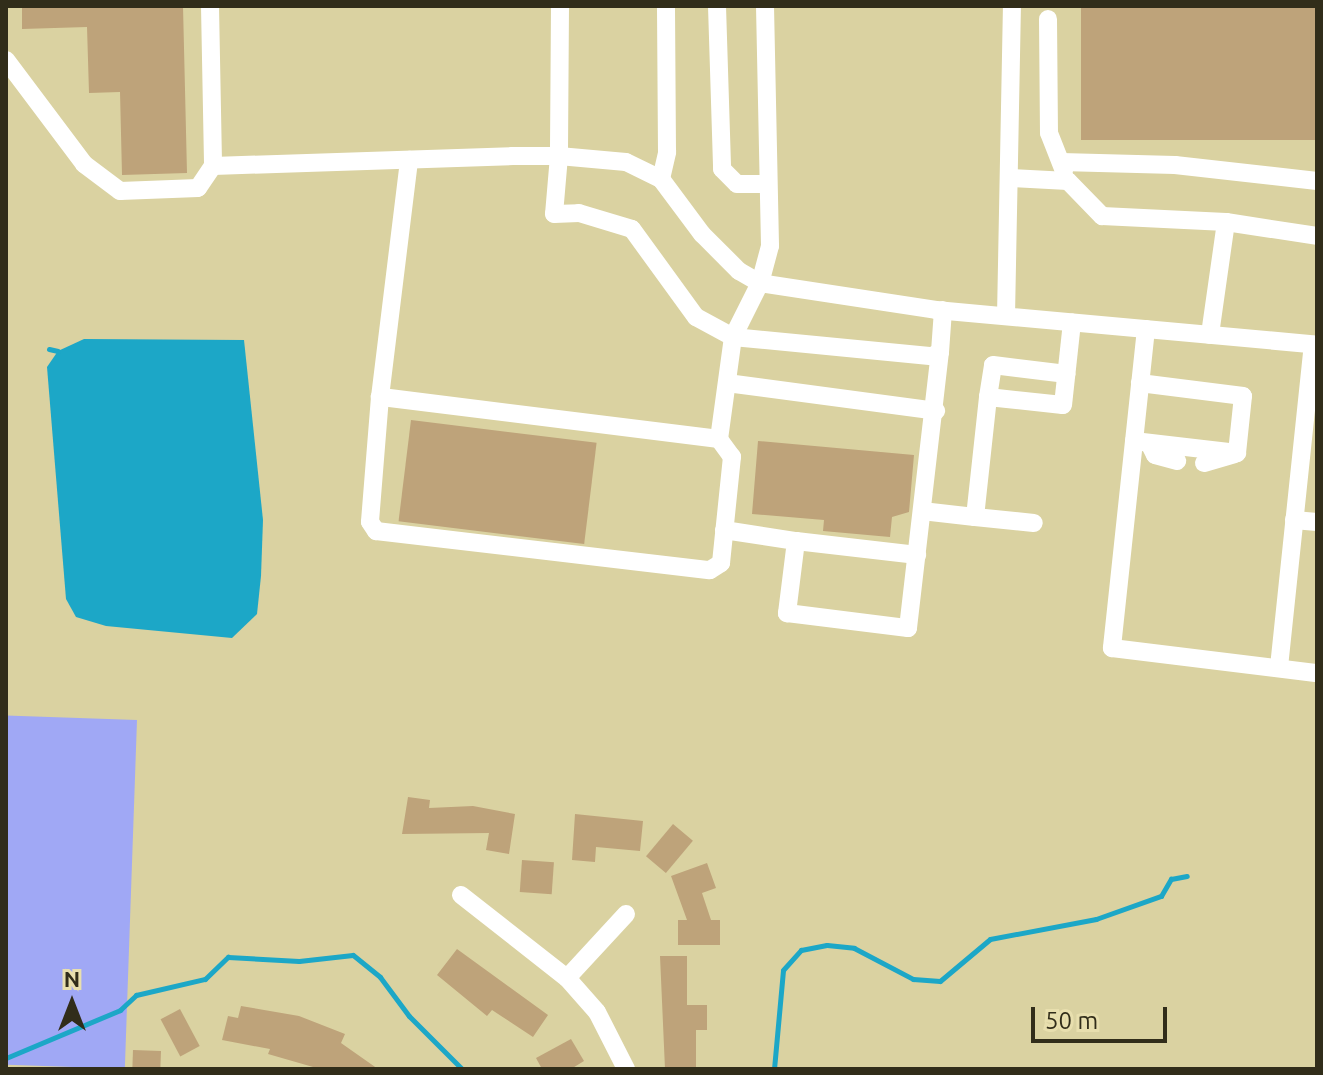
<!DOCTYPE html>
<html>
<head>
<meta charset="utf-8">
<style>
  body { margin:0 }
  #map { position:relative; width:1323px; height:1075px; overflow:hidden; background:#dad2a1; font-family:Ubuntu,sans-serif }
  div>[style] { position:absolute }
  .green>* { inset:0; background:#a0a8f5; transform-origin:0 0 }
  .water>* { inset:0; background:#1ca7c7 }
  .stream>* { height:5px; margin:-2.5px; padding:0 2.5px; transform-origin:2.5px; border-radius:2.5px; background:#1ca7c7 }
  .building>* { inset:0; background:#bea37a; transform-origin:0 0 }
  .minor>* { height:18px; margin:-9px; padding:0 9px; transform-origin:9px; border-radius:9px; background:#fff }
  span { translate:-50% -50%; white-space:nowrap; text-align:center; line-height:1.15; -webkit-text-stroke:6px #e8dfae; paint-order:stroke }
  .frame { position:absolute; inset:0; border:8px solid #312d1a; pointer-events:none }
  .north { position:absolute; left:32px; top:963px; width:80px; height:80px; -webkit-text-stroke:6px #e8dfae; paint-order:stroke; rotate:0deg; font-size:22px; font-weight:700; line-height:32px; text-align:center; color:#312d1a }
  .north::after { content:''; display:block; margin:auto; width:28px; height:36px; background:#312d1a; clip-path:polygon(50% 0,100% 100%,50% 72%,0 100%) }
  .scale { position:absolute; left:1031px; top:1007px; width:136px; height:36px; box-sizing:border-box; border:4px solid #312d1a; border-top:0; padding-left:10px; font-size:24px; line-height:28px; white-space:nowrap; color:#312d1a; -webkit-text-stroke:6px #e8dfae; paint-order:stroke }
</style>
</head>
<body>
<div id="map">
  <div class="green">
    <div style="left:137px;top:720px;width:349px;height:131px;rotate:92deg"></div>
  </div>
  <div class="water">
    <div style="clip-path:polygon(84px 339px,244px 340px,263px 520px,261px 576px,257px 614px,232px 638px,106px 626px,76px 617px,66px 599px,47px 367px,58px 351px)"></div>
  </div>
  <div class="stream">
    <div style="left:49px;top:349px;width:9px;rotate:13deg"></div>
    <div style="left:6px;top:1058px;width:124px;rotate:-22.8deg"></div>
    <div style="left:120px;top:1010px;width:22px;rotate:-43deg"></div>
    <div style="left:136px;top:995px;width:71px;rotate:-13.1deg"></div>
    <div style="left:205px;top:979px;width:32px;rotate:-44deg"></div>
    <div style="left:228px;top:957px;width:71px;rotate:3.2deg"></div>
    <div style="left:299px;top:961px;width:54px;rotate:-6.3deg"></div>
    <div style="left:353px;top:955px;width:35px;rotate:39deg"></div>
    <div style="left:380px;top:977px;width:49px;rotate:53.4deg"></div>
    <div style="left:409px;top:1016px;width:75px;rotate:45deg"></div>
    <div style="left:774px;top:1069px;width:99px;rotate:-84.8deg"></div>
    <div style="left:783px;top:970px;width:27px;rotate:-48deg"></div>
    <div style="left:801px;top:950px;width:26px;rotate:-11deg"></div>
    <div style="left:827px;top:945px;width:27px;rotate:6deg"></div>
    <div style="left:854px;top:948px;width:67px;rotate:27.7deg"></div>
    <div style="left:913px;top:979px;width:27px;rotate:4deg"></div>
    <div style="left:940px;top:981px;width:65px;rotate:-40deg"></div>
    <div style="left:990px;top:939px;width:108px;rotate:-10.7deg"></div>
    <div style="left:1096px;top:919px;width:69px;rotate:-19.5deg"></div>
    <div style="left:1161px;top:896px;width:20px;rotate:-60deg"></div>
    <div style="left:1171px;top:879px;width:16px;rotate:-11deg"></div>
  </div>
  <div class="building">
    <div style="clip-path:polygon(22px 6px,183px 6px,187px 173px,122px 175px,120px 92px,89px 93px,87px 27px,22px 29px)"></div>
    <div style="left:1081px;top:6px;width:236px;height:134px"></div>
    <div style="left:411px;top:420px;width:187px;height:102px;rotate:7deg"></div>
    <div style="clip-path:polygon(758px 441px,914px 455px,909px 512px,892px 517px,890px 537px,823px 531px,824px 520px,752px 514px)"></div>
    <div style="clip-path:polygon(408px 797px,430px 800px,429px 808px,473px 806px,515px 814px,509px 854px,486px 850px,489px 833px,402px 834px)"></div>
    <div style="clip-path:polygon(575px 814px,643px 821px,640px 851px,596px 847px,595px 862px,572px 860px)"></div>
    <div style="left:673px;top:824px;width:26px;height:42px;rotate:40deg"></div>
    <div style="left:522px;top:860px;width:32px;height:32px;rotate:4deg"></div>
    <div style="clip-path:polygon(707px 863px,716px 888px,702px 893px,711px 920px,720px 920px,720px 945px,678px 945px,678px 920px,687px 920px,671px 876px)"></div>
    <div style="clip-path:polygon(457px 949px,548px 1015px,533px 1037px,492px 1010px,487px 1016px,437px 975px)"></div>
    <div style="clip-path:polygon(660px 956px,687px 956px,687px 1005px,707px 1005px,707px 1030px,696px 1030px,696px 1069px,665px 1069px)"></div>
    <div style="clip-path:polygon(241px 1006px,299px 1016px,345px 1034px,341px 1043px,378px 1069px,320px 1069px,268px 1054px,270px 1049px,222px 1040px,228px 1016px,238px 1018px)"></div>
    <div style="left:180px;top:1009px;width:42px;height:22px;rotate:62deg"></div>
    <div style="clip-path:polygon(571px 1039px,584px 1061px,571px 1069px,542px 1069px,536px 1058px)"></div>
    <div style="left:133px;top:1050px;width:28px;height:19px;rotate:2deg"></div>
  </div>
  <div class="minor">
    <div style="left:210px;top:6px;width:160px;rotate:88.9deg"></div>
    <div style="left:213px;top:166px;width:300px;rotate:-1.9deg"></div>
    <div style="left:513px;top:156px;width:46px"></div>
    <div style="left:559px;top:156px;width:58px;rotate:94.9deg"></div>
    <div style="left:554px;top:214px;width:25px;rotate:-2deg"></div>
    <div style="left:579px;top:213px;width:55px;rotate:16.8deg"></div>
    <div style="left:632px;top:229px;width:109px;rotate:54deg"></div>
    <div style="left:696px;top:317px;width:42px;rotate:28.4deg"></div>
    <div style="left:733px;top:337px;width:103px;rotate:97.8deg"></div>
    <div style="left:719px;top:439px;width:342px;rotate:-172.9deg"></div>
    <div style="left:380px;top:397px;width:239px;rotate:-83deg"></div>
    <div style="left:560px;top:6px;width:150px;rotate:90.4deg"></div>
    <div style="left:559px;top:156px;width:67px;rotate:5.1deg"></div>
    <div style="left:626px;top:162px;width:39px;rotate:26deg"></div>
    <div style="left:661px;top:179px;width:69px;rotate:53.3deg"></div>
    <div style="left:702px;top:234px;width:52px;rotate:45deg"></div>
    <div style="left:739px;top:271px;width:24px;rotate:30deg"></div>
    <div style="left:760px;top:283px;width:178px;rotate:8.7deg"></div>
    <div style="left:936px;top:310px;width:383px;rotate:5.2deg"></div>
    <div style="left:717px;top:6px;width:163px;rotate:88.2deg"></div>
    <div style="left:722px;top:169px;width:21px;rotate:45deg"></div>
    <div style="left:737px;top:184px;width:30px"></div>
    <div style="left:765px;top:6px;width:240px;rotate:88.8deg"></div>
    <div style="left:770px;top:246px;width:38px;rotate:105deg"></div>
    <div style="left:760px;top:283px;width:60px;rotate:116.6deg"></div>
    <div style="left:733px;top:337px;width:200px;rotate:5.5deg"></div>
    <div style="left:932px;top:356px;width:9px;rotate:-27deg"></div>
    <div style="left:940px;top:352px;width:42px;rotate:-85.9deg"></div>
    <div style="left:1048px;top:19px;width:114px;rotate:89.5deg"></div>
    <div style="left:1049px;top:133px;width:41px;rotate:68.5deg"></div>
    <div style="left:6px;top:60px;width:130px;rotate:53.1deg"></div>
    <div style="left:84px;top:164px;width:45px;rotate:36.9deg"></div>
    <div style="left:120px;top:191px;width:78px;rotate:-2.2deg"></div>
    <div style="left:198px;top:188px;width:27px;rotate:-56deg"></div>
    <div style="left:1061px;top:162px;width:114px;rotate:1.5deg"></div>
    <div style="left:1175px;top:165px;width:143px;rotate:6.4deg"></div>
    <div style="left:1010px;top:178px;width:58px;rotate:3deg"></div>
    <div style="left:1068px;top:181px;width:49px;rotate:45.8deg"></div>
    <div style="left:1102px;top:216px;width:124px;rotate:2.8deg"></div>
    <div style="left:1226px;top:222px;width:114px;rotate:98.1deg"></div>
    <div style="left:661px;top:179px;width:28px;rotate:-77deg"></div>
    <div style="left:667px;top:152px;width:146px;rotate:-90.4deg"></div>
    <div style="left:1226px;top:222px;width:92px;rotate:8.7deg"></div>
    <div style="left:1006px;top:316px;width:310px;rotate:-88.9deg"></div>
    <div style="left:1146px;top:329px;width:321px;rotate:96.1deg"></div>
    <div style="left:1112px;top:648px;width:207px;rotate:7deg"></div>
    <div style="left:727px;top:383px;width:211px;rotate:7.6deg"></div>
    <div style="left:380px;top:397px;width:125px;rotate:94.6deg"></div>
    <div style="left:370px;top:522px;width:11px;rotate:56deg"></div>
    <div style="left:376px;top:531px;width:336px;rotate:6.7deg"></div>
    <div style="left:710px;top:570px;width:13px;rotate:-32deg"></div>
    <div style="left:721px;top:563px;width:107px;rotate:-84.1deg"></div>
    <div style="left:732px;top:457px;width:22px;rotate:-126deg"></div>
    <div style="left:988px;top:397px;width:32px;rotate:-81deg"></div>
    <div style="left:993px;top:365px;width:74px;rotate:7deg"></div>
    <div style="left:1134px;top:441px;width:104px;rotate:6.6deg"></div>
    <div style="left:1237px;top:453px;width:57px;rotate:-84deg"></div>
    <div style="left:1243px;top:396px;width:104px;rotate:-172.8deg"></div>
    <div style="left:1149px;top:443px;width:13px;rotate:63deg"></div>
    <div style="left:1155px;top:455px;width:23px;rotate:15deg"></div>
    <div style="left:1204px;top:463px;width:32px;rotate:-16deg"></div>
    <div style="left:922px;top:511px;width:53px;rotate:6.5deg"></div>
    <div style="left:975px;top:517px;width:121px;rotate:-83.8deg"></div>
    <div style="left:988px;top:397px;width:75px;rotate:6.1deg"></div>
    <div style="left:1063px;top:405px;width:83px;rotate:-83.8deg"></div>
    <div style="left:975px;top:517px;width:59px;rotate:5.8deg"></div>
    <div style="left:1294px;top:520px;width:23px;rotate:5deg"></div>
    <div style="left:724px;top:530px;width:73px;rotate:8.7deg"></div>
    <div style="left:796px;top:541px;width:73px;rotate:97.1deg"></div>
    <div style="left:787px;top:613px;width:122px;rotate:7.1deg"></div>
    <div style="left:908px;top:628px;width:278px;rotate:-83.4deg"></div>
    <div style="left:796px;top:541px;width:122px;rotate:6.6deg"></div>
    <div style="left:1279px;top:667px;width:324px;rotate:-84deg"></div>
    <div style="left:461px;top:895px;width:135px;rotate:38.1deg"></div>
    <div style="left:567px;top:978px;width:45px;rotate:48.6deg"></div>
    <div style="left:597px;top:1012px;width:64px;rotate:63deg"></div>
    <div style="left:567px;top:978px;width:87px;rotate:-47.3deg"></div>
  </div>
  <div class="frame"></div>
  <div class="north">N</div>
  <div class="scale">50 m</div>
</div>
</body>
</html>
